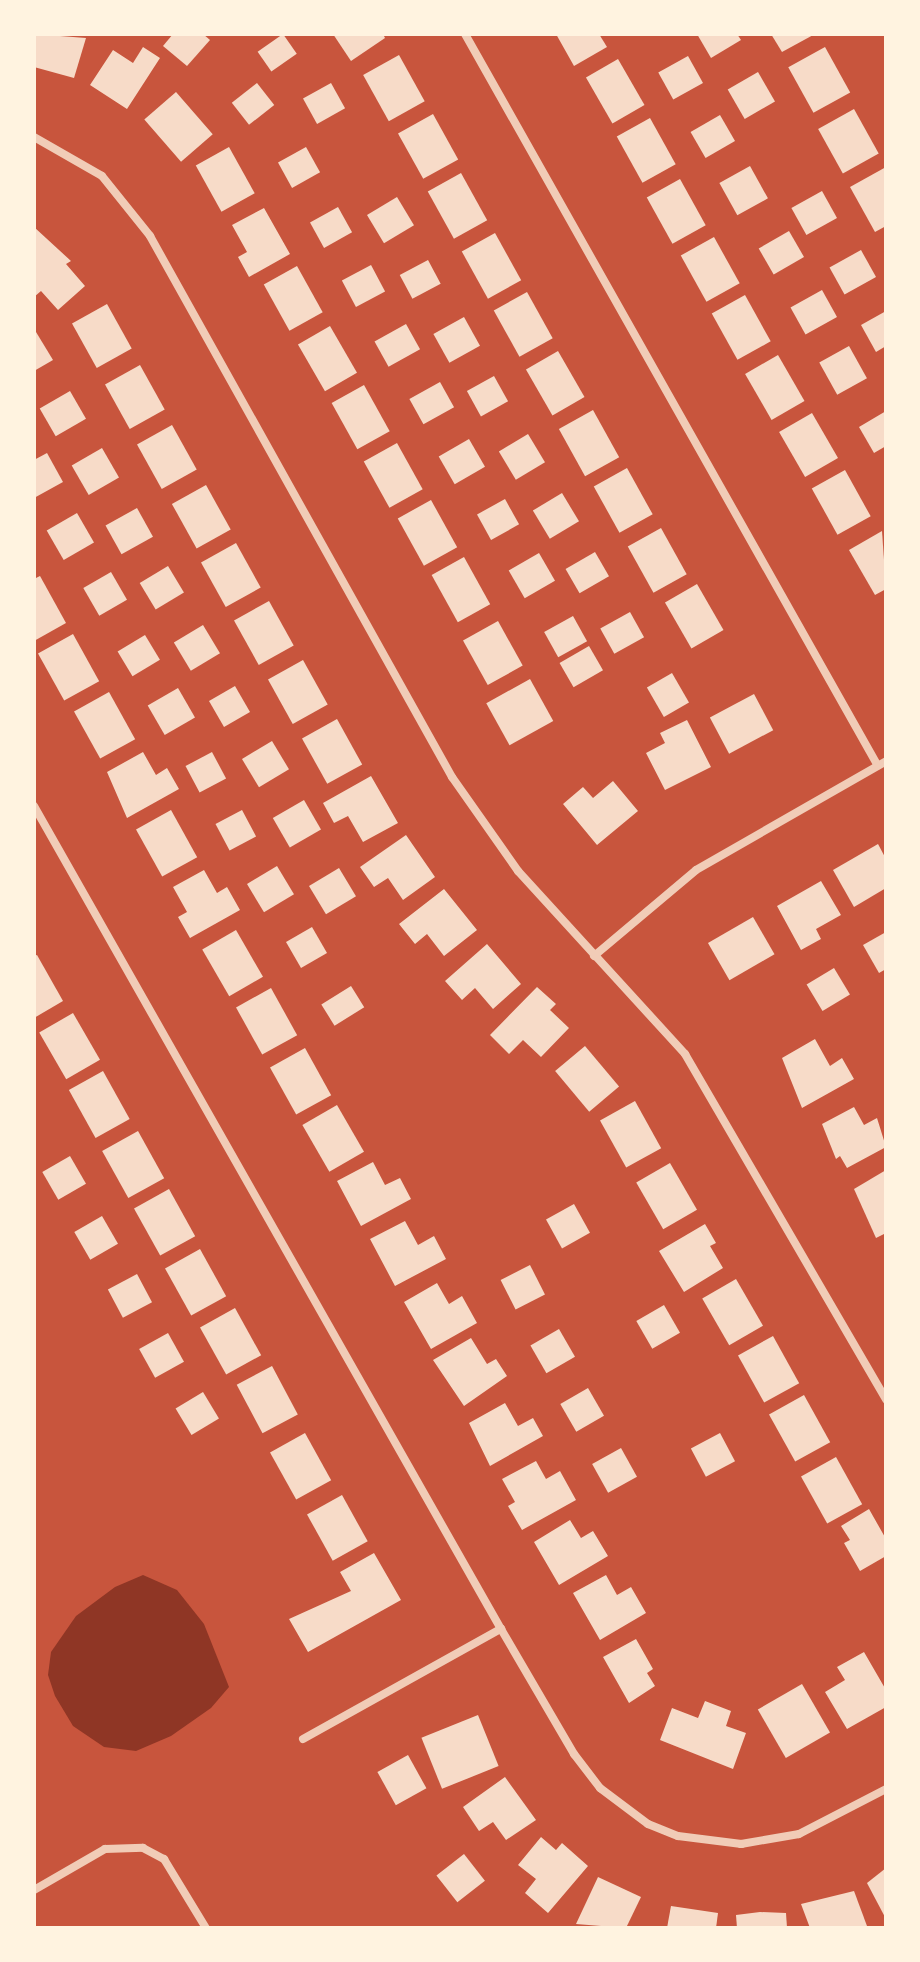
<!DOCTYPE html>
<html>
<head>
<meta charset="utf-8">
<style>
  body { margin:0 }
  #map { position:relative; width:920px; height:1962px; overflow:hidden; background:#c8553d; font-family:Lato,sans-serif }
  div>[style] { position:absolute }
  .water>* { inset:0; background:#8f3625 }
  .building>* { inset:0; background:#f7dbc8; transform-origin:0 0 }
  .minor>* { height:8px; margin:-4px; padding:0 4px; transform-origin:4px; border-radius:4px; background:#f1ccb7 }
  span { translate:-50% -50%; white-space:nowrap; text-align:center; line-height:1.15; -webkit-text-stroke:6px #fff3e0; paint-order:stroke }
  .frame { position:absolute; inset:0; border:36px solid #fff3e0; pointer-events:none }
</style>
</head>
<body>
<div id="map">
  <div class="water">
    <div style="clip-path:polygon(143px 1575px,177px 1590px,204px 1624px,229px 1687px,211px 1708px,171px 1736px,136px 1751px,104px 1747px,73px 1726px,55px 1696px,48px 1675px,51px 1652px,76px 1616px,115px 1587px)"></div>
  </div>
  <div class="building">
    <div style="clip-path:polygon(34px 34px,86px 38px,74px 78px,34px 67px)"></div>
    <div style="clip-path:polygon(173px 34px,203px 34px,210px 40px,187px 66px,163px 46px)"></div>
    <div style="left:283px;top:34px;width:24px;height:31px;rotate:55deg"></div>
    <div style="clip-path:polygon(333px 34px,383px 34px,385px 38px,351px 61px)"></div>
    <div style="clip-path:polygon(556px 34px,599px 34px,607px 47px,574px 66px)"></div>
    <div style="clip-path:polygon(697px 34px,737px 34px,741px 40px,711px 58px)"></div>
    <div style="clip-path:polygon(771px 34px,815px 34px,782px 52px)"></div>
    <div style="clip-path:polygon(143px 47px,160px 58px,127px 109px,90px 85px,113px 50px,133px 63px)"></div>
    <div style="left:825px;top:47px;width:52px;height:42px;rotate:61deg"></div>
    <div style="left:399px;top:55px;width:53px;height:41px;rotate:61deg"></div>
    <div style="left:688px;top:56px;width:31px;height:34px;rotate:61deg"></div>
    <div style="left:618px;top:59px;width:53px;height:37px;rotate:60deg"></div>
    <div style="left:758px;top:72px;width:34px;height:35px;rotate:60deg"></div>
    <div style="left:257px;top:83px;width:28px;height:32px;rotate:52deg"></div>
    <div style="left:331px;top:83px;width:29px;height:32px;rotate:61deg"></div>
    <div style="left:176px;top:92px;width:56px;height:42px;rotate:49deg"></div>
    <div style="left:854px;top:109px;width:51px;height:41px;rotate:61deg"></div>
    <div style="left:433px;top:114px;width:52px;height:40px;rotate:61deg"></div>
    <div style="left:720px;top:115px;width:30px;height:34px;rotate:60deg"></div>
    <div style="left:650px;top:118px;width:53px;height:38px;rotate:61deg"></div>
    <div style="left:229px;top:147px;width:53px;height:38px;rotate:61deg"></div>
    <div style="left:306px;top:147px;width:29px;height:32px;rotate:61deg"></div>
    <div style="left:750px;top:166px;width:37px;height:35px;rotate:61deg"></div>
    <div style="clip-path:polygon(886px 167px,886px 226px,875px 232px,850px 187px)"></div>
    <div style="left:461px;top:173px;width:54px;height:38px;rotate:61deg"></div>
    <div style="left:680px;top:179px;width:53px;height:38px;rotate:61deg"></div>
    <div style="left:822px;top:191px;width:31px;height:35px;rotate:61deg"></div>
    <div style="left:397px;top:197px;width:33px;height:35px;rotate:59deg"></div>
    <div style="left:338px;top:207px;width:29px;height:32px;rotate:61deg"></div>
    <div style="clip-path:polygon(264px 208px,290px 254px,249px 277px,238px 257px,247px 252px,232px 225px)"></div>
    <div style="clip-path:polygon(34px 227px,71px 261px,66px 264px,85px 286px,58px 310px,41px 291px,34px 297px)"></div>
    <div style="left:789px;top:231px;width:30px;height:35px;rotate:60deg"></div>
    <div style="left:495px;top:233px;width:54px;height:38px;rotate:61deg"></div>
    <div style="left:714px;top:237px;width:53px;height:38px;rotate:61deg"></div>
    <div style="left:861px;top:250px;width:31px;height:36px;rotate:61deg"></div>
    <div style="left:428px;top:260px;width:27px;height:32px;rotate:62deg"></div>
    <div style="left:371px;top:265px;width:30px;height:33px;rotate:62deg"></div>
    <div style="left:297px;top:266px;width:53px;height:38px;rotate:61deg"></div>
    <div style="left:822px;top:290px;width:31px;height:36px;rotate:61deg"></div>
    <div style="left:527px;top:292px;width:53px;height:38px;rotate:61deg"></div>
    <div style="left:745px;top:295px;width:53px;height:38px;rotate:61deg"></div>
    <div style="left:107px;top:304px;width:51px;height:40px;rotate:61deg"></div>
    <div style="clip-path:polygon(886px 311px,886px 346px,876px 352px,861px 325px)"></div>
    <div style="left:464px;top:317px;width:33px;height:35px;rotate:61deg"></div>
    <div style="left:406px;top:324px;width:29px;height:36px;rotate:61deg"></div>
    <div style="left:330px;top:326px;width:54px;height:37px;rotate:60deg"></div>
    <div style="clip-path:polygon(36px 332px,53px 360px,34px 371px,34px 333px)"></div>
    <div style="left:849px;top:346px;width:37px;height:34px;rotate:61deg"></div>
    <div style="left:558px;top:351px;width:53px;height:37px;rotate:60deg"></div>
    <div style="left:778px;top:355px;width:53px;height:38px;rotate:60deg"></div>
    <div style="left:140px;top:365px;width:51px;height:40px;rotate:61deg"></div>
    <div style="left:494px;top:376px;width:29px;height:31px;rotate:61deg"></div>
    <div style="left:440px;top:382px;width:29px;height:35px;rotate:61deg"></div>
    <div style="left:364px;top:385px;width:53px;height:37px;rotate:61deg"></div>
    <div style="left:70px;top:391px;width:32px;height:35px;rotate:60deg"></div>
    <div style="left:593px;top:410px;width:54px;height:39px;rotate:61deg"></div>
    <div style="clip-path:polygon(886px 411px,886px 446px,874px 453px,859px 427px)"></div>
    <div style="left:812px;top:413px;width:52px;height:38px;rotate:60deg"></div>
    <div style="left:172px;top:425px;width:51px;height:40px;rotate:61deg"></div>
    <div style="left:528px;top:434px;width:33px;height:34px;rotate:59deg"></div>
    <div style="left:469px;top:439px;width:32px;height:35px;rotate:60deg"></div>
    <div style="left:397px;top:443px;width:53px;height:38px;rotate:61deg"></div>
    <div style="left:102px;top:448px;width:34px;height:35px;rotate:60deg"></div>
    <div style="clip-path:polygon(47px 453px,63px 482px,34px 498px,34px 460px)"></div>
    <div style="left:627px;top:468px;width:53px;height:38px;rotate:61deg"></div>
    <div style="left:845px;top:470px;width:53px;height:38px;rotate:61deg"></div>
    <div style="left:206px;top:485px;width:51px;height:39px;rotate:61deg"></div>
    <div style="left:562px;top:493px;width:33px;height:34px;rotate:59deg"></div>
    <div style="left:505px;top:499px;width:29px;height:32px;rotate:61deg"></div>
    <div style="left:431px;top:500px;width:54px;height:38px;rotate:61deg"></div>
    <div style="left:137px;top:508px;width:33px;height:36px;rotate:61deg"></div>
    <div style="left:77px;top:513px;width:34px;height:35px;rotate:60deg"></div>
    <div style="left:661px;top:528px;width:53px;height:38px;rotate:61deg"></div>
    <div style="clip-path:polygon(882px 531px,886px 589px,875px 595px,849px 550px)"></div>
    <div style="left:236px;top:543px;width:51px;height:40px;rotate:61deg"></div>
    <div style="left:595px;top:552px;width:28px;height:34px;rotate:60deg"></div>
    <div style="left:539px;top:553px;width:32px;height:35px;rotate:60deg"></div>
    <div style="left:464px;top:557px;width:54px;height:37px;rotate:61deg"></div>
    <div style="left:168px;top:566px;width:31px;height:33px;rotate:59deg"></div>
    <div style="left:111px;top:572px;width:32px;height:32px;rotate:60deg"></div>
    <div style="clip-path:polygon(40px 576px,66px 623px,34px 641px,34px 579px)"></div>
    <div style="left:697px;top:584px;width:53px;height:37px;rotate:60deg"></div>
    <div style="left:269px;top:601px;width:51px;height:40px;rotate:61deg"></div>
    <div style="left:630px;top:612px;width:29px;height:34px;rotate:61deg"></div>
    <div style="left:573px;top:616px;width:29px;height:33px;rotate:61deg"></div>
    <div style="left:498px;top:621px;width:51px;height:40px;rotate:61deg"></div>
    <div style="left:203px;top:625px;width:33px;height:34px;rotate:59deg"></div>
    <div style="left:73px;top:634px;width:54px;height:40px;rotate:61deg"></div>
    <div style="left:145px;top:635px;width:29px;height:32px;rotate:59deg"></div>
    <div style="left:589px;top:646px;width:28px;height:34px;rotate:60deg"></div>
    <div style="left:303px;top:660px;width:51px;height:40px;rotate:61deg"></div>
    <div style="left:672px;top:673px;width:34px;height:29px;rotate:60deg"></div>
    <div style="left:530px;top:679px;width:48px;height:50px;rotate:61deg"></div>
    <div style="left:235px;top:686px;width:30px;height:30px;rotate:60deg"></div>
    <div style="left:178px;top:688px;width:34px;height:35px;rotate:60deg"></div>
    <div style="left:109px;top:692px;width:54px;height:40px;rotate:61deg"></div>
    <div style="left:754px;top:694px;width:41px;height:50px;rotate:62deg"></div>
    <div style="left:337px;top:719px;width:52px;height:40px;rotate:61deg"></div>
    <div style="clip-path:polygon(687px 720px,711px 767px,665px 790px,646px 753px,665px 743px,660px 733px)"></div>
    <div style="left:272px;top:741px;width:33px;height:35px;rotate:59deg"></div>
    <div style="clip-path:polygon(143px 752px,156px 775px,167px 768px,179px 789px,127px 818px,107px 772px)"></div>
    <div style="left:212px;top:752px;width:30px;height:30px;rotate:62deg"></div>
    <div style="clip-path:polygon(371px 776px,398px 823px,363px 842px,348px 816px,334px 823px,323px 803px)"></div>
    <div style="clip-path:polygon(613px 781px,638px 811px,597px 845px,563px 804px,583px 787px,593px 798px)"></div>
    <div style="left:304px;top:800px;width:34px;height:36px;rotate:60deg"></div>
    <div style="left:171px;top:810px;width:54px;height:40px;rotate:61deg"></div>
    <div style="left:242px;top:810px;width:30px;height:30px;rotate:62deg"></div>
    <div style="clip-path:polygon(406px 835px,435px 877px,403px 900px,388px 878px,374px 887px,360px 867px)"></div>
    <div style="clip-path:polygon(878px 844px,886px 859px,886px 888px,854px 907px,833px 870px)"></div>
    <div style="left:277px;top:866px;width:33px;height:35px;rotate:59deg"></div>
    <div style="left:339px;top:868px;width:33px;height:35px;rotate:59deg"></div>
    <div style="clip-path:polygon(204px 870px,217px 893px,227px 887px,240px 910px,190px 938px,178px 917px,187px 912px,173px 887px)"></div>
    <div style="clip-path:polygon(821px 881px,841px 915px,816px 929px,821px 939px,801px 950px,777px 906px)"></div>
    <div style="clip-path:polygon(444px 889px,477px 930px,444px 956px,427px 934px,415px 944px,399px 924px)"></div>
    <div style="left:753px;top:917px;width:43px;height:52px;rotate:60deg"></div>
    <div style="left:312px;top:927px;width:30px;height:30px;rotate:60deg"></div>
    <div style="left:236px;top:930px;width:54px;height:39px;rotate:60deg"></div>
    <div style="clip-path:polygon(886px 932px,886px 969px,879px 973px,863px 945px)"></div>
    <div style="clip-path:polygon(487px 944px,521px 984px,493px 1009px,475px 988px,462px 1000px,445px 981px)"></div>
    <div style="clip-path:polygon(37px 955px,63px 1001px,34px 1018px,34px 956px)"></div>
    <div style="left:834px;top:968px;width:31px;height:32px;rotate:59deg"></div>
    <div style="left:351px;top:986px;width:25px;height:35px;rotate:58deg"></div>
    <div style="clip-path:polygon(537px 987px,556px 1004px,550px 1010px,569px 1028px,541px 1057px,523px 1040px,509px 1054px,490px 1035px)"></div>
    <div style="left:271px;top:988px;width:54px;height:40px;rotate:61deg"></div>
    <div style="left:73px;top:1013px;width:54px;height:39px;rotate:60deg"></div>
    <div style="clip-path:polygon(815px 1039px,830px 1066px,842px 1058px,854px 1079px,802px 1108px,782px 1058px)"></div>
    <div style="left:585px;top:1046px;width:53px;height:39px;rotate:50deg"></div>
    <div style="left:305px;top:1048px;width:54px;height:40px;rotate:61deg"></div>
    <div style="left:103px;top:1071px;width:55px;height:39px;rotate:61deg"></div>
    <div style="left:635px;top:1101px;width:54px;height:40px;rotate:61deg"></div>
    <div style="left:337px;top:1105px;width:54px;height:40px;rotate:60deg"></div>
    <div style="clip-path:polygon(854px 1107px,864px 1125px,877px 1118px,886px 1147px,847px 1168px,840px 1156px,836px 1159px,822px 1124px)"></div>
    <div style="left:138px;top:1131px;width:54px;height:41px;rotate:61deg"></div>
    <div style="left:70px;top:1156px;width:32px;height:32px;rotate:60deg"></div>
    <div style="clip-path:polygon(373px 1162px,385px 1185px,400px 1178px,411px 1199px,361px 1226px,337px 1181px)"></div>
    <div style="left:670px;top:1163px;width:54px;height:39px;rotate:60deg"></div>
    <div style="clip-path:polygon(886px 1170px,886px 1233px,876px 1238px,854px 1189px)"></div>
    <div style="left:169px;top:1189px;width:54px;height:40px;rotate:61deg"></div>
    <div style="left:574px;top:1204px;width:33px;height:32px;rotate:61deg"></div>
    <div style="left:102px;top:1216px;width:32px;height:32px;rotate:60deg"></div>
    <div style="clip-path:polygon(405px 1221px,418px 1245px,434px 1236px,446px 1259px,395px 1286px,370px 1239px)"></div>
    <div style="clip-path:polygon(705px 1224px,716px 1243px,710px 1246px,723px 1268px,684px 1292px,659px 1251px)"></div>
    <div style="left:200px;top:1249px;width:54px;height:40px;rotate:61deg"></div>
    <div style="left:530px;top:1265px;width:33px;height:33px;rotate:63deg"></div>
    <div style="left:137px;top:1274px;width:32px;height:33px;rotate:62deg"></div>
    <div style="left:736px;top:1279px;width:54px;height:39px;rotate:60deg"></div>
    <div style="clip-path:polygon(437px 1283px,449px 1304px,462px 1296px,477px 1323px,431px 1349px,404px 1302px)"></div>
    <div style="left:664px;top:1305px;width:32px;height:32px;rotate:60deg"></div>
    <div style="left:235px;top:1308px;width:54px;height:40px;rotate:61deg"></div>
    <div style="left:559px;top:1329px;width:32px;height:33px;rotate:60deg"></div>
    <div style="left:168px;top:1333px;width:33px;height:33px;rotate:61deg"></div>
    <div style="left:773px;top:1336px;width:54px;height:40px;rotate:61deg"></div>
    <div style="clip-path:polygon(471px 1338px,487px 1364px,496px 1359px,507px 1376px,464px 1406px,433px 1360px)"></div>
    <div style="left:272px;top:1366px;width:55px;height:40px;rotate:62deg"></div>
    <div style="left:588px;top:1388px;width:32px;height:32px;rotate:60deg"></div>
    <div style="left:203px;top:1392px;width:31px;height:32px;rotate:59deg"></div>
    <div style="left:804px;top:1395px;width:54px;height:40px;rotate:61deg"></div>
    <div style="clip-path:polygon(505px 1403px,518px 1426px,533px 1418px,543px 1436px,490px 1466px,469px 1423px)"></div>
    <div style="left:305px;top:1433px;width:54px;height:40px;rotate:61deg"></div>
    <div style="left:720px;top:1433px;width:32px;height:33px;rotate:62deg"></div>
    <div style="left:621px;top:1448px;width:33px;height:33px;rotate:61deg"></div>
    <div style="left:836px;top:1457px;width:54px;height:40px;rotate:61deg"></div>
    <div style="clip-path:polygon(536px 1461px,546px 1479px,560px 1471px,576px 1500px,522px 1530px,508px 1506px,515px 1502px,502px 1479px)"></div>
    <div style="left:342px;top:1495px;width:53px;height:40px;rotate:61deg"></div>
    <div style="clip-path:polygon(869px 1509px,886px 1539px,886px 1556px,860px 1571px,844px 1543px,850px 1540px,841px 1526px)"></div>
    <div style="clip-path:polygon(570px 1520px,581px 1538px,593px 1531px,608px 1556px,559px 1585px,534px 1542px)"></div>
    <div style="clip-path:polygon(374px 1553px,401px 1600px,308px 1652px,289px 1619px,351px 1591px,340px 1572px)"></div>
    <div style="clip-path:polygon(606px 1575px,617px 1595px,631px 1587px,646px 1613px,600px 1640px,573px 1593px)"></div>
    <div style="clip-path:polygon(636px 1639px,653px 1669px,647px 1673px,655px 1686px,629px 1703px,603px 1657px)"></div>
    <div style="clip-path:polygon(864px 1652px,886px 1690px,886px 1707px,847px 1729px,825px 1692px,845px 1680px,837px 1667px)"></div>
    <div style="left:802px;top:1684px;width:56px;height:51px;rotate:60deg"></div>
    <div style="clip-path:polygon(705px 1701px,731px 1711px,726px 1726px,746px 1733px,733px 1769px,660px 1740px,672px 1708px,698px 1718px)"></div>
    <div style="left:478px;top:1715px;width:55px;height:61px;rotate:68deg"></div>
    <div style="left:408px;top:1755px;width:38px;height:35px;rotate:61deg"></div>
    <div style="clip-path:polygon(505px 1777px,536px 1820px,506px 1840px,493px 1822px,479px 1831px,463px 1807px)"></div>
    <div style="clip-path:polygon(541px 1837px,556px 1850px,562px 1843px,588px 1866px,548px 1913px,525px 1893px,536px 1879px,518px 1865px)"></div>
    <div style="left:464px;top:1854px;width:34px;height:35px;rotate:52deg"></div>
    <div style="clip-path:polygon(886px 1868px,886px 1919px,867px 1883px)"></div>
    <div style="clip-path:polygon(598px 1877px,641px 1897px,626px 1928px,576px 1924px)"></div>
    <div style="clip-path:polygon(854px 1891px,867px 1926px,810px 1928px,801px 1904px)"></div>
    <div style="clip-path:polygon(671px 1906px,718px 1913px,716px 1928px,667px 1928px)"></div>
    <div style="clip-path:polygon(760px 1912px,786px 1913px,787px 1928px,737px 1928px,736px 1915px)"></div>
  </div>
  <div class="minor">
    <div style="left:465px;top:34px;width:840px;rotate:60.57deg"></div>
    <div style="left:34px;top:137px;width:78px;rotate:29.8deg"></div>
    <div style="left:102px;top:176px;width:77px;rotate:51.3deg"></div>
    <div style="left:150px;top:236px;width:620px;rotate:60.83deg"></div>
    <div style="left:452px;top:777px;width:115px;rotate:54.9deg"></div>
    <div style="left:518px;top:871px;width:248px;rotate:47.6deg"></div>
    <div style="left:685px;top:1054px;width:400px;rotate:59.8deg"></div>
    <div style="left:34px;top:806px;width:946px;rotate:60.43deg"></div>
    <div style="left:501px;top:1629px;width:145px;rotate:59.7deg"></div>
    <div style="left:574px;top:1754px;width:43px;rotate:52.6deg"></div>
    <div style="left:600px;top:1788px;width:60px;rotate:36.9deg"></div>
    <div style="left:648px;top:1824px;width:32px;rotate:22deg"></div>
    <div style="left:678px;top:1836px;width:64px;rotate:7.2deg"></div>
    <div style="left:741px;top:1844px;width:59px;rotate:-9.8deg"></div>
    <div style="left:799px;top:1834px;width:98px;rotate:-27.3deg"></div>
    <div style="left:594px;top:956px;width:133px;rotate:-40.1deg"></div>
    <div style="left:696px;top:870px;width:219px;rotate:-29.8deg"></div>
    <div style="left:303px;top:1739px;width:227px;rotate:-29.1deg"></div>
    <div style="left:34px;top:1890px;width:82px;rotate:-30deg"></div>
    <div style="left:105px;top:1849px;width:38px;rotate:-2deg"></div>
    <div style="left:143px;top:1848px;width:24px;rotate:28deg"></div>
    <div style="left:164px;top:1859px;width:81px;rotate:58.7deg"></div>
  </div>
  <div class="frame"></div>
</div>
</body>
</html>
